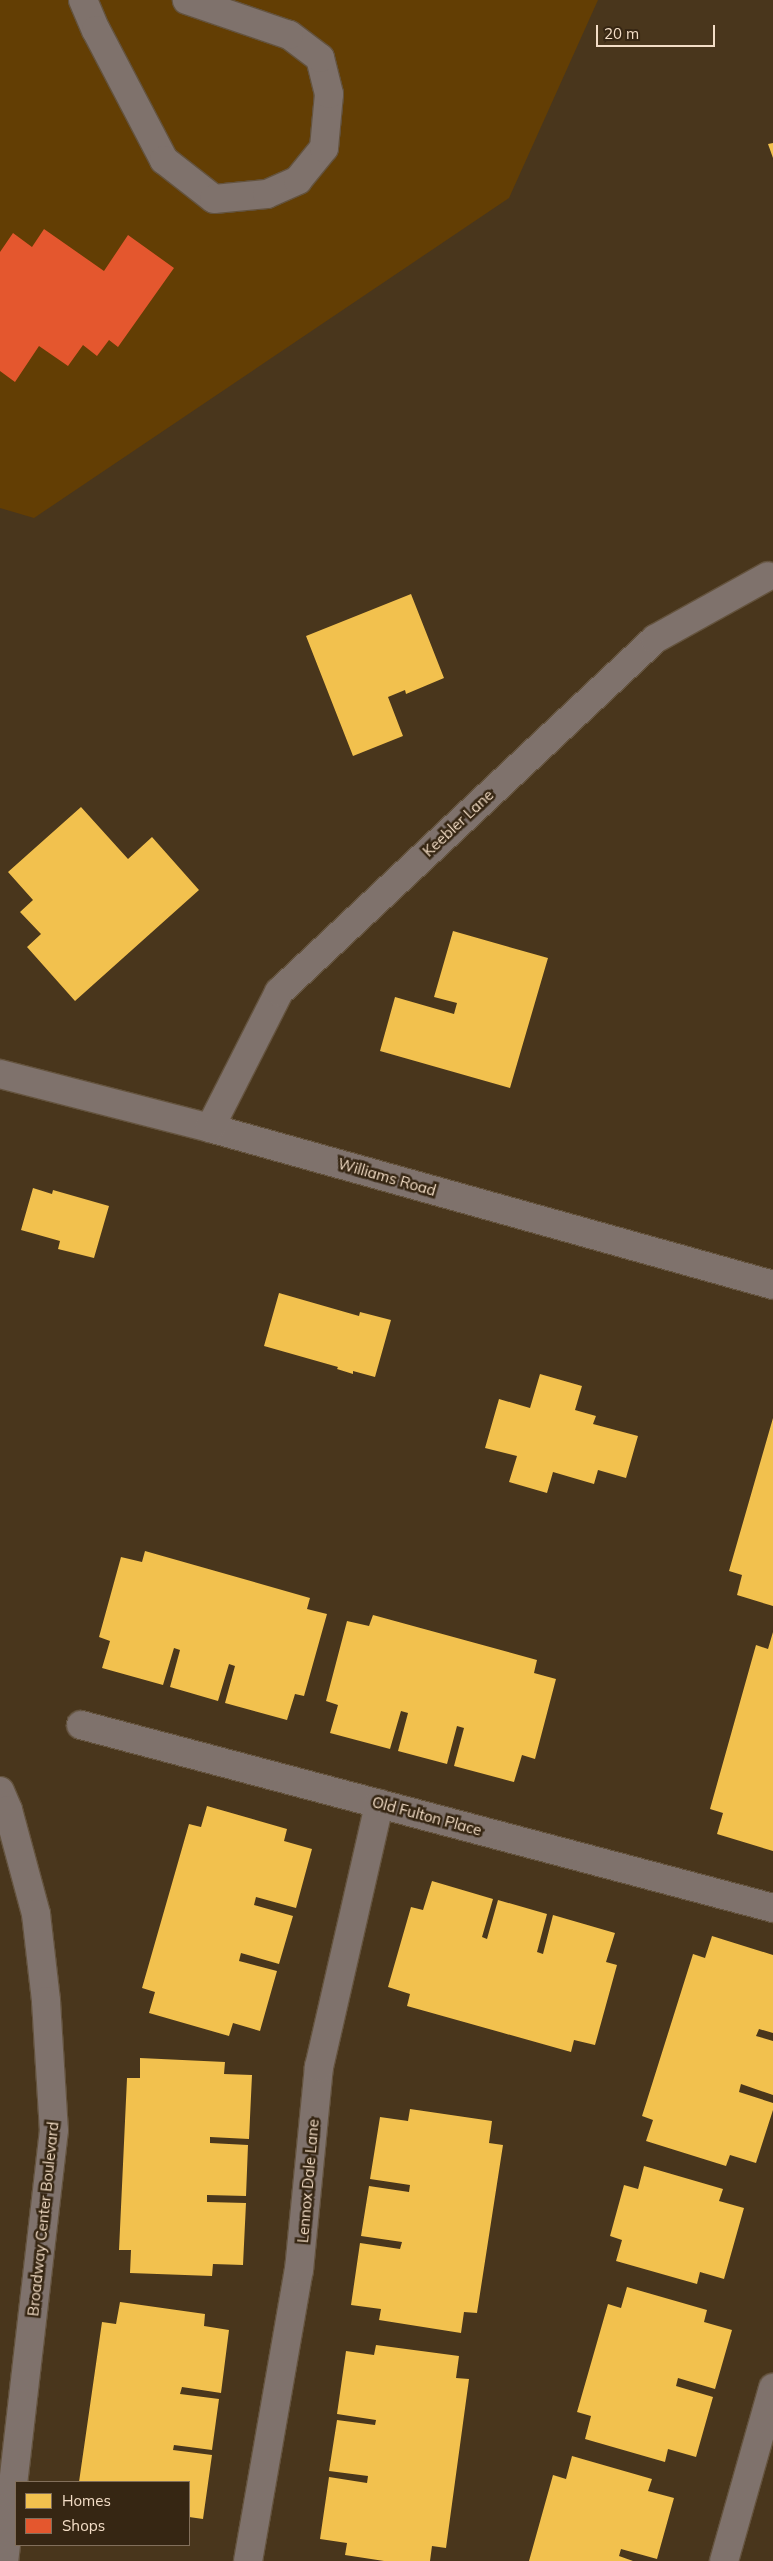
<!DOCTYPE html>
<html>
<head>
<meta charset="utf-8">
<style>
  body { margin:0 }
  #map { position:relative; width:773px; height:2561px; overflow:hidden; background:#49361c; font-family:Mulish,sans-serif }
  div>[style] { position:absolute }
  .built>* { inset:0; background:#633e04 }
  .homes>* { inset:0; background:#f2c14e }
  .shops>* { inset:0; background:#e4572e }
  .roads { filter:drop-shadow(1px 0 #64533e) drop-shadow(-1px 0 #64533e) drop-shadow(0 1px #64533e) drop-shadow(0 -1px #64533e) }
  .minor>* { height:28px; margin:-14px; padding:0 14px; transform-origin:14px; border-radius:14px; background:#7f726c }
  span { translate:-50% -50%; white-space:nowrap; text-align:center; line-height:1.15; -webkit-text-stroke:5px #362613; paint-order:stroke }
  .street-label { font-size:15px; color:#f3ddc6 }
  .legend { position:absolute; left:15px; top:2481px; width:175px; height:65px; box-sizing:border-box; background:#362613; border:1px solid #826f5b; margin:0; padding:6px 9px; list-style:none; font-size:15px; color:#f3ddc6 }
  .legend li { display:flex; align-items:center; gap:10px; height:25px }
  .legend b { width:25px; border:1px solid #826f5b }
  .scale { position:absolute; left:596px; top:25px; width:119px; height:22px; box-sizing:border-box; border:2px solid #f3ddc6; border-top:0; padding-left:6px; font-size:15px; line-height:18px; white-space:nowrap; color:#f3ddc6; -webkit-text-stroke:4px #362613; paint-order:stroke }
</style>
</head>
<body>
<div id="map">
  <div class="built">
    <div style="clip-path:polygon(0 0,598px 0,509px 198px,34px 518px,0 508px)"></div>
  </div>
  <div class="homes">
    <div style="clip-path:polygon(773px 143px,773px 158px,768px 144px)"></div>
    <div style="clip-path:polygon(411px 594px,444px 678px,406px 694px,405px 690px,388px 697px,403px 736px,353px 756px,306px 636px)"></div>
    <div style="clip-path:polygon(81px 807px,128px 859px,152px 837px,199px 890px,75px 1001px,27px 947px,41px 934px,20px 912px,33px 900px,8px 872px)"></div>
    <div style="clip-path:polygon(453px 931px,548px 958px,510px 1088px,380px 1051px,395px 997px,454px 1014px,457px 1003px,434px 997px)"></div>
    <div style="clip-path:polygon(33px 1188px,52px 1194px,53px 1190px,109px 1206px,94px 1258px,58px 1249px,60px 1241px,21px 1230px)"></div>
    <div style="clip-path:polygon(279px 1293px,359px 1316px,360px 1312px,391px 1320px,375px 1377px,353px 1371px,353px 1374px,337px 1369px,338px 1367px,264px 1346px)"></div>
    <div style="clip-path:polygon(540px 1374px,582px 1386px,575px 1410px,596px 1416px,593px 1424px,638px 1436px,626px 1478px,598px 1470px,594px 1484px,553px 1472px,547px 1493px,509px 1482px,517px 1456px,485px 1448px,499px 1399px,530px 1408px)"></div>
    <div style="clip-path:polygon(773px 1418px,773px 1606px,737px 1595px,742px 1575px,729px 1571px)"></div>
    <div style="clip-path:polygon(145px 1551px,310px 1598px,307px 1609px,327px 1614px,304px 1696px,295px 1694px,287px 1720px,225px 1703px,235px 1666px,229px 1664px,218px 1701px,170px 1687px,180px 1650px,174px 1648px,163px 1685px,102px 1668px,110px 1641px,99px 1637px,121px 1557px,142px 1562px)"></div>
    <div style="clip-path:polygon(373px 1615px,537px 1660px,534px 1673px,556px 1679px,535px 1759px,522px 1755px,514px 1782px,454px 1766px,464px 1728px,457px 1726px,447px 1764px,398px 1751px,408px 1713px,401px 1711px,390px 1749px,330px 1733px,338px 1705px,326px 1701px,347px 1621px,369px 1626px)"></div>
    <div style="clip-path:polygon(773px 1632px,773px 1851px,717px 1834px,723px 1813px,710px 1809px,756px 1645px,768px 1649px)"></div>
    <div style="clip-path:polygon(207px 1806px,287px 1829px,284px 1841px,312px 1849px,296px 1908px,256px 1897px,254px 1905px,293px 1916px,279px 1964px,241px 1953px,239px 1961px,277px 1971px,260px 2031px,233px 2023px,229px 2036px,149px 2013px,155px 1992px,142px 1988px,189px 1824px,201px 1827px)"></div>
    <div style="clip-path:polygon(432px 1881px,493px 1899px,482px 1937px,487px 1939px,498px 1900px,547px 1914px,537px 1952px,543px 1954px,553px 1915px,615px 1933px,606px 1962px,617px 1965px,595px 2045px,574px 2040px,571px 2052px,407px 2006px,410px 1994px,388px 1987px,411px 1907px,423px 1910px)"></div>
    <div style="clip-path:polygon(712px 1936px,773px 1955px,773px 2033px,759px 2029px,756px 2036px,773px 2041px,773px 2095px,741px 2084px,739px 2092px,773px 2103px,773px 2110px,756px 2163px,730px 2155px,726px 2166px,646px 2141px,653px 2120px,642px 2116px,693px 1954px,705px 1958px)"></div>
    <div style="clip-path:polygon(140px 2058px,225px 2062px,224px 2074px,252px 2075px,249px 2139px,210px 2137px,210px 2143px,248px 2145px,246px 2196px,207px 2195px,207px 2202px,246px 2203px,243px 2265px,213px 2264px,212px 2276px,130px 2273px,131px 2250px,119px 2250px,127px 2078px,140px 2078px)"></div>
    <div style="clip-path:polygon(410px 2109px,492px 2121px,489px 2143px,503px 2145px,477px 2313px,464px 2312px,461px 2333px,379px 2320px,381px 2309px,351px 2305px,360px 2243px,400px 2249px,402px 2242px,361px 2236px,369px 2186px,409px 2192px,410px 2185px,370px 2179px,380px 2117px,408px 2121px)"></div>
    <div style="clip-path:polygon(644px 2166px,723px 2189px,719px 2201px,744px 2208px,724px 2279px,700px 2272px,697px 2284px,616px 2261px,622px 2240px,610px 2236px,624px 2185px,638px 2189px)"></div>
    <div style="clip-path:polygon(627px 2287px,707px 2310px,704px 2322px,732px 2330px,715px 2389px,678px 2378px,676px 2386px,713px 2397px,696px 2457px,668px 2449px,665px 2462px,585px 2439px,591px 2416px,577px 2412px,608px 2304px,621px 2308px)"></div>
    <div style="clip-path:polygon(120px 2302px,205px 2314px,204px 2326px,229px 2330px,221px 2393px,182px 2387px,180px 2394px,219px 2399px,212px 2450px,174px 2445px,173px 2450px,212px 2455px,203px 2519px,189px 2517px,189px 2482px,79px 2482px,102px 2322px,116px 2324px)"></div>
    <div style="clip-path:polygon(376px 2345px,459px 2356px,456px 2378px,469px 2379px,446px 2548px,432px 2546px,430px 2561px,384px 2561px,345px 2555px,347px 2543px,320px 2539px,329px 2477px,367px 2483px,368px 2476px,329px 2471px,337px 2420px,375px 2425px,376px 2420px,337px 2414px,346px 2351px,374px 2355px)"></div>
    <div style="clip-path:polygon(572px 2456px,652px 2479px,648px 2491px,674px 2498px,657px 2559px,621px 2549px,619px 2556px,633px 2561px,529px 2561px,553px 2475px,566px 2479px)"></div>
  </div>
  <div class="shops">
    <div style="clip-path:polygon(44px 229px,104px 271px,128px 235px,174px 268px,118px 347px,109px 340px,97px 356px,83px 345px,68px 366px,39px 346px,15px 382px,0 371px,0 252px,13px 233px,32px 247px)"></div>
  </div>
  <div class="roads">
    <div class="minor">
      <div style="left:83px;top:0;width:33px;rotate:67deg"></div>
      <div style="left:96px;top:30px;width:147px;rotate:62.4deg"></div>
      <div style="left:164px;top:160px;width:63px;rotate:38deg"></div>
      <div style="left:214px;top:199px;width:53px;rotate:-5.4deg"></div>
      <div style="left:267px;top:194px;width:34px;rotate:-24deg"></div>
      <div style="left:298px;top:180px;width:41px;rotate:-50.9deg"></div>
      <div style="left:324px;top:148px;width:54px;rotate:-84.7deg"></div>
      <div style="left:329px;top:94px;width:37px;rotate:-104deg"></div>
      <div style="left:320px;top:58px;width:39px;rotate:-143deg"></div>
      <div style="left:289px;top:35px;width:108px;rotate:-161.1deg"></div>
      <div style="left:0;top:1074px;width:217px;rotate:14.4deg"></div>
      <div style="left:210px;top:1128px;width:584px;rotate:15.58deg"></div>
      <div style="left:210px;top:1128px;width:153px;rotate:-63.1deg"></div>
      <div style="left:279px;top:992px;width:516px;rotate:-43.19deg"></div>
      <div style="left:655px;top:639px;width:129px;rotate:-29.1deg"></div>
      <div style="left:81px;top:1725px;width:716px;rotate:14.81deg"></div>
      <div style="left:0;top:1791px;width:21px;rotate:67deg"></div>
      <div style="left:8px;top:1810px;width:108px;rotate:74.9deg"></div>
      <div style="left:36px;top:1914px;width:88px;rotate:83.4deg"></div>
      <div style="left:46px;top:2001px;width:129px;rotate:86.5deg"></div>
      <div style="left:54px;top:2130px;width:434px;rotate:96.6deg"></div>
      <div style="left:248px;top:2561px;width:295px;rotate:-80.1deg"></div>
      <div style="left:299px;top:2270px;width:204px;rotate:-84.4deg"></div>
      <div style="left:319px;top:2067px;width:270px;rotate:-77.1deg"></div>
      <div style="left:724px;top:2561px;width:180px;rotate:-74.2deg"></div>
    </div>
  </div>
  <div class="street-label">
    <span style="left:458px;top:823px;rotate:-43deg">Keebler Lane</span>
    <span style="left:387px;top:1177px;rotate:16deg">Williams Road</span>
    <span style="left:427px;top:1816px;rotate:15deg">Old Fulton Place</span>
    <span style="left:308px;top:2181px;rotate:-85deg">Lennox Dale Lane</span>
    <span style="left:43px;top:2219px;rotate:-84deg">Broadway Center Boulevard</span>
  </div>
  <ul class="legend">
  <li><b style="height:14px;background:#f2c14e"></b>Homes</li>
  <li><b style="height:14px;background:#e4572e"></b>Shops</li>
  </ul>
  <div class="scale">20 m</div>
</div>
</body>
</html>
